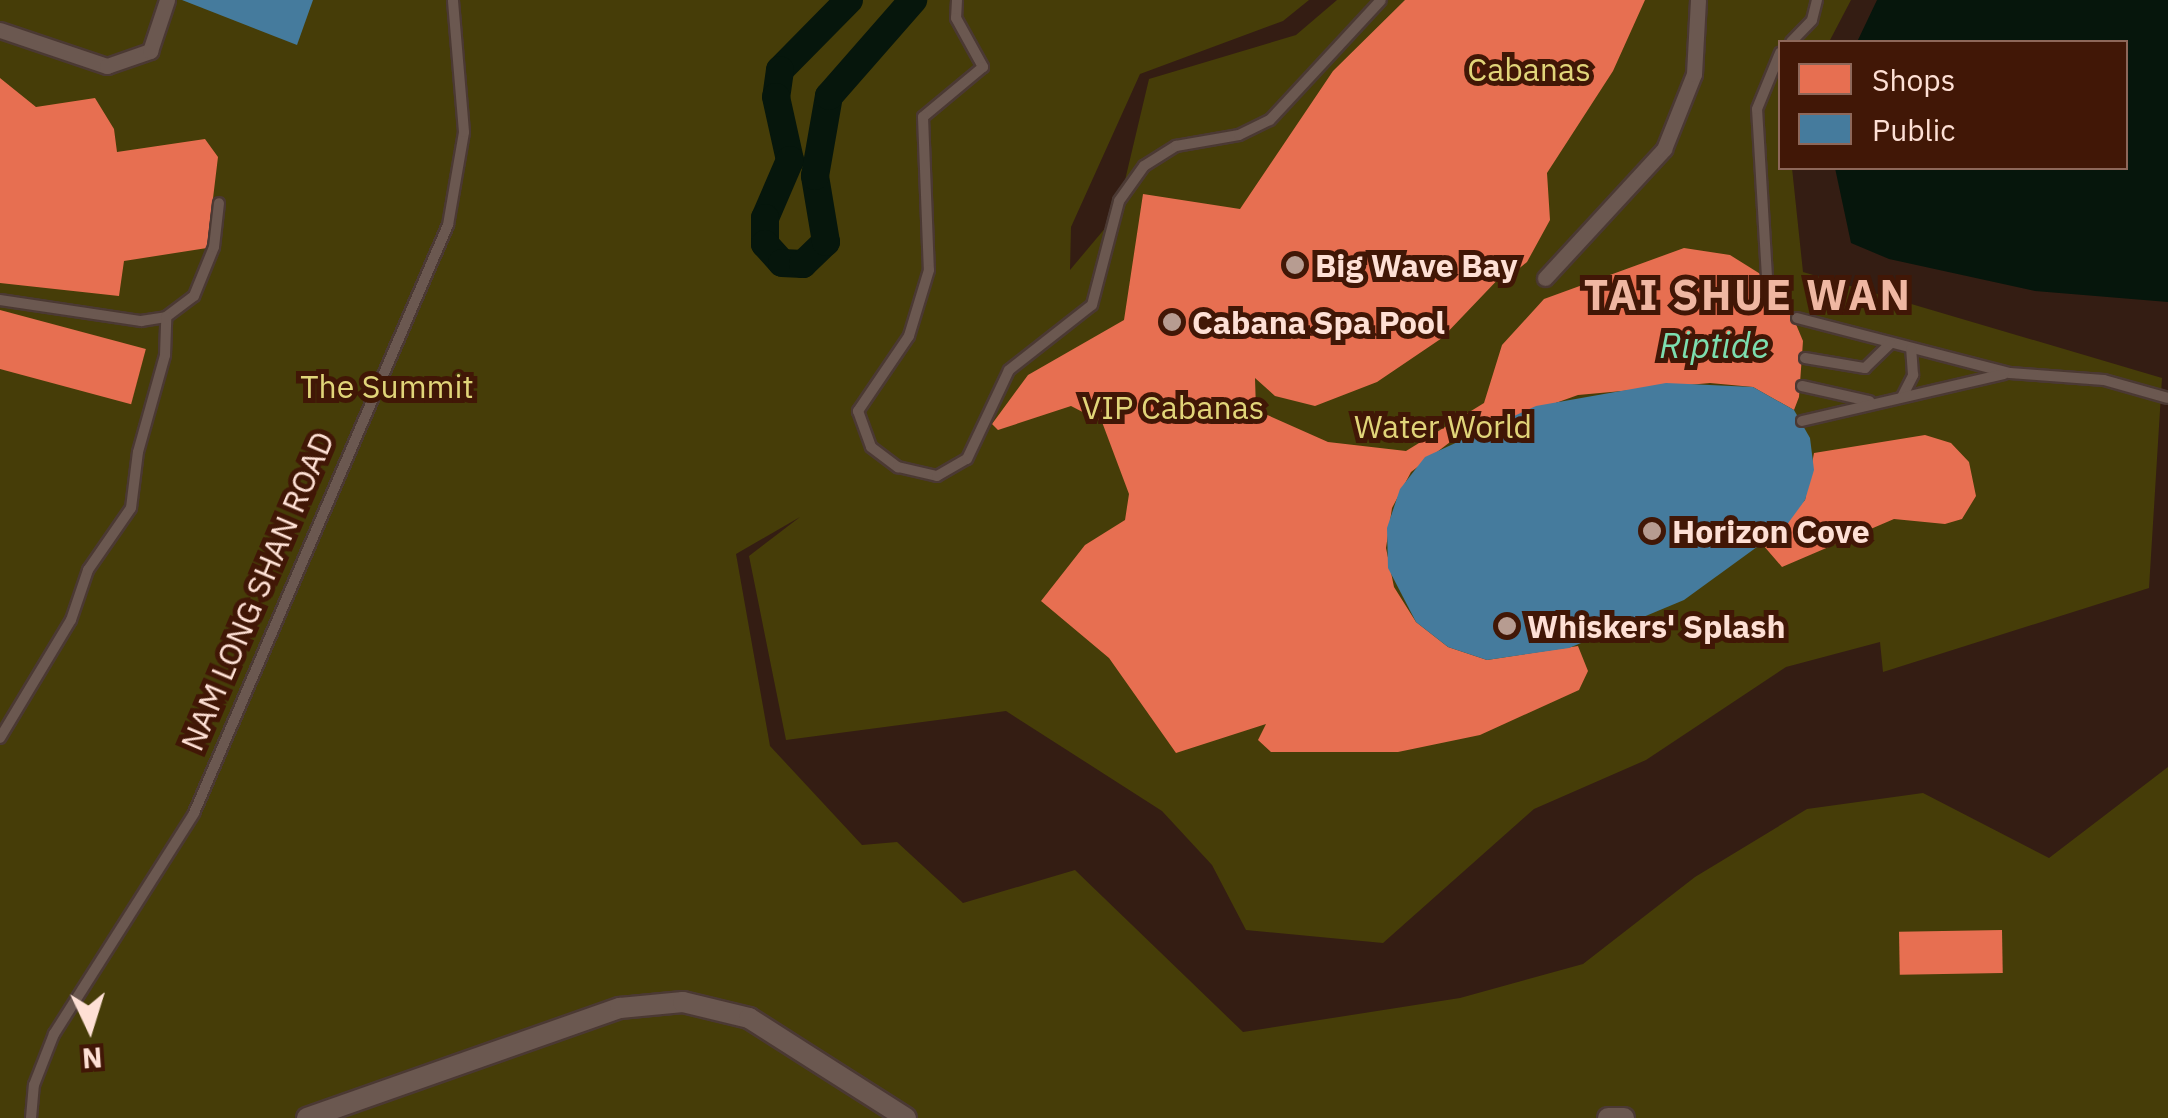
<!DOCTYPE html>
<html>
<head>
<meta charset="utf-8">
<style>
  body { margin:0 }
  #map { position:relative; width:2168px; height:1118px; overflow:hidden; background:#341d13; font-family:"IBM Plex Sans",sans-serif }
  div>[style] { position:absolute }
  .green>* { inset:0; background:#463d08 }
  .water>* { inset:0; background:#06160c }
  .shops>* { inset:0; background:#e76f51; transform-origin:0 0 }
  .public>* { inset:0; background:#457b9d }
  .canal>* { height:28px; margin:-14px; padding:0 14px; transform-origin:14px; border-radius:14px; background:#06160c }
  .roads { filter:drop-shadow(2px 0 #4b3933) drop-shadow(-2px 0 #4b3933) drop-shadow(0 2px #4b3933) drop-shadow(0 -2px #4b3933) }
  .service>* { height:10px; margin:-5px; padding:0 5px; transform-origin:5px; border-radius:5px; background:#6b5850 }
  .pedestrian>* { height:15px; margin:-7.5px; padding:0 7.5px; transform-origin:7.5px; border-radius:7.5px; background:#6b5850 }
  .minor>* { height:20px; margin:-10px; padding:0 10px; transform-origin:10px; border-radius:10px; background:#6b5850 }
  .dots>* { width:28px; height:28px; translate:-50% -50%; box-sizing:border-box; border:5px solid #411706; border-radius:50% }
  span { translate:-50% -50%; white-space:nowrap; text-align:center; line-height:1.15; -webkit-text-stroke:10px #411706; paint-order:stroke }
  .park-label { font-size:32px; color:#e1d579 }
  .poi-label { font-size:32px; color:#fee0d5; font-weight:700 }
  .left { translate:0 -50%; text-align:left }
  .street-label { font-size:32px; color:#fee0d5 }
  .water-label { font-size:35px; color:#7cdeaf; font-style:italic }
  .district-label { font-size:42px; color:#efb7a2; font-weight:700; letter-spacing:2.5px }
  .legend { position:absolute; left:1778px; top:40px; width:350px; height:130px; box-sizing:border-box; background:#411706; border:2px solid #8d6759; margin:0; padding:12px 18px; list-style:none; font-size:30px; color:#fee0d5 }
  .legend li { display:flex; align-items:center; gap:20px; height:50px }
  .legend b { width:50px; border:2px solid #8d6759 }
  .north { position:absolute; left:40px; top:978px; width:100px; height:100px; -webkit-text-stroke:8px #411706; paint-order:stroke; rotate:176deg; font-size:28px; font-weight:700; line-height:40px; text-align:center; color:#fee0d5 }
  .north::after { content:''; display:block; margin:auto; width:35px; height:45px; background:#fee0d5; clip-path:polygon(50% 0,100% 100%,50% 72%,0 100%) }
</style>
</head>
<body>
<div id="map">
  <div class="green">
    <div style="clip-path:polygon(0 0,1309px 0,1283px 21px,1140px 74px,1071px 227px,1070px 270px,1117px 214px,1149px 79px,1296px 35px,1337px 0,1851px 0,1829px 42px,1780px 42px,1780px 168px,1792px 168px,1803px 272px,2162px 378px,2149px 588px,1883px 672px,1880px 642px,1786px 667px,1646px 760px,1534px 809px,1383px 943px,1246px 930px,1212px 865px,1162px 811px,1006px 711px,786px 740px,749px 556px,800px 517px,736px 554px,770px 746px,862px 845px,897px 842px,963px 903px,1075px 870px,1243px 1032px,1460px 998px,1583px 964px,1695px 877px,1807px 809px,1923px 793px,2049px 858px,2168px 767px,2168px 1118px,0 1118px)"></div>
  </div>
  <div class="water">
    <div style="clip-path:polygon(1877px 0,2168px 0,2168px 302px,2035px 291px,1889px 259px,1851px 243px,1835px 168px,2126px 168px,2126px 42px,1857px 42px)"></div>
  </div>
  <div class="shops">
    <div style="clip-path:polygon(1405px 0,1645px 0,1613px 71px,1547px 173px,1550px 220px,1527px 262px,1510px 276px,1505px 272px,1442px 338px,1377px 382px,1315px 406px,1275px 396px,1255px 378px,1256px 410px,1328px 442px,1406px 451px,1484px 403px,1502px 345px,1544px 299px,1684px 248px,1730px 255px,1770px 280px,1785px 298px,1803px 341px,1799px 397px,1794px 410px,1753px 387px,1710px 383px,1578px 395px,1454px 439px,1411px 472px,1392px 508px,1386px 548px,1394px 587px,1416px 622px,1448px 647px,1487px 660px,1578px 646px,1588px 671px,1579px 690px,1480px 735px,1398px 752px,1271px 752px,1258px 740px,1266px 724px,1176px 753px,1109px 658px,1041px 601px,1085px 545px,1125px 520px,1129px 494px,1102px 422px,1071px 406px,998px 430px,992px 424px,1028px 375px,1124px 320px,1143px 194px,1240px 209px,1333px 71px)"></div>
    <div style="clip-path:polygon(0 78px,36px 107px,95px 98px,114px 129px,117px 152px,205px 139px,218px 157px,207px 248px,124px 261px,119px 296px,0 283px)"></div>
    <div style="left:0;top:310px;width:151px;height:57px;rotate:15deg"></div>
    <div style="clip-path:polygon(1925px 435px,1951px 443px,1969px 462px,1976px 496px,1962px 519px,1945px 524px,1894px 519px,1782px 567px,1763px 545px,1805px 500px,1814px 453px)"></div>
    <div style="left:2002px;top:930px;width:43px;height:103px;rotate:89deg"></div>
  </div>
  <div class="public">
    <div style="clip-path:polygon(182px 0,313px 0,297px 45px)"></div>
    <div style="clip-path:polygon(1666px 383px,1753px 387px,1794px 410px,1810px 438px,1814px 470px,1805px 500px,1786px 526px,1684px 600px,1569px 648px,1487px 660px,1448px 647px,1416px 622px,1388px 568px,1387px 528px,1400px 489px,1425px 457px,1536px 406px)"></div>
  </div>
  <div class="canal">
    <div style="left:849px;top:0;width:98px;rotate:134.6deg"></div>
    <div style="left:780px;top:70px;width:27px;rotate:98deg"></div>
    <div style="left:776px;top:97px;width:65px;rotate:77.5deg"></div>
    <div style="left:790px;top:160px;width:63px;rotate:113.3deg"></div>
    <div style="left:765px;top:218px;width:26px;rotate:90deg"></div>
    <div style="left:765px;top:244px;width:25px;rotate:48deg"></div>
    <div style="left:782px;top:263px;width:21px;rotate:3deg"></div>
    <div style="left:803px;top:264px;width:32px;rotate:-44deg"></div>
    <div style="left:826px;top:242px;width:67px;rotate:-99.5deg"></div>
    <div style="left:815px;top:176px;width:81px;rotate:-80.1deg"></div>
    <div style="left:829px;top:96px;width:128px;rotate:-48.8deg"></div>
  </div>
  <div class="roads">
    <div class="service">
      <div style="left:957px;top:0;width:18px;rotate:93deg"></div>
      <div style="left:956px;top:18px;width:56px;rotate:61.1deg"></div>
      <div style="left:983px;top:67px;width:78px;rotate:140.2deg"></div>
      <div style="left:923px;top:117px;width:153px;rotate:87.8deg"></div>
      <div style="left:929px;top:270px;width:69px;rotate:106.9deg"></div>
      <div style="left:909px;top:336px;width:91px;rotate:124.2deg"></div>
      <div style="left:858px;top:411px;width:38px;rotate:70deg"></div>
      <div style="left:871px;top:447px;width:34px;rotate:37deg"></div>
      <div style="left:898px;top:467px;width:40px;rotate:13deg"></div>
      <div style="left:937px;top:476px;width:34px;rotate:-30deg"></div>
      <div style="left:967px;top:459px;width:98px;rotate:-64.7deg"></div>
      <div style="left:1009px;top:370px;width:105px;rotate:-38.1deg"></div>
      <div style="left:1092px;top:305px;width:107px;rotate:-75.4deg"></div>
      <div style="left:1119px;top:201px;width:43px;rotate:-54.5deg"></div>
      <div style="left:1144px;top:166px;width:38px;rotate:-32deg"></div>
      <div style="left:1176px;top:146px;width:64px;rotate:-9.9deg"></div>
      <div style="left:1239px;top:135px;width:34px;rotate:-26deg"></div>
      <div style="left:1270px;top:120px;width:163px;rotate:-47.2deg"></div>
      <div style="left:1791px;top:42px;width:30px;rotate:-46deg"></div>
      <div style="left:1812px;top:20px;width:21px;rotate:-76deg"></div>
      <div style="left:1767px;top:277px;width:168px;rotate:-93.4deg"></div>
      <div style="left:1757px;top:109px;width:61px;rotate:-67.7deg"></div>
      <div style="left:0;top:300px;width:143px;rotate:8.5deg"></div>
      <div style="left:141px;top:321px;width:25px;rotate:-9deg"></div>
      <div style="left:166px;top:317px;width:35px;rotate:-37deg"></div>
      <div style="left:194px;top:296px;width:53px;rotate:-67.8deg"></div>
      <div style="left:214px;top:247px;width:44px;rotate:-83.5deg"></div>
      <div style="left:1797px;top:318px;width:220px;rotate:14.5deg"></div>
      <div style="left:2010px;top:373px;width:94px;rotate:4.3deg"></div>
      <div style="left:2104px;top:380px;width:66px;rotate:15.7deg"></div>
      <div style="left:1805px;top:358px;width:61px;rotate:9.5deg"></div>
      <div style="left:1865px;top:368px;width:35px;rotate:-44deg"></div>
      <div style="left:1802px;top:386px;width:69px;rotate:12.6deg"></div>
      <div style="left:1902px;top:397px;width:25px;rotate:-63deg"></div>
      <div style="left:1913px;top:375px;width:26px;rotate:-94deg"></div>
      <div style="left:1802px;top:421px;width:207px;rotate:-13.1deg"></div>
      <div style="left:0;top:738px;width:138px;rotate:-59deg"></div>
      <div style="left:71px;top:620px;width:53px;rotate:-71.2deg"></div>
      <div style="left:88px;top:570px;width:75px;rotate:-55.3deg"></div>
      <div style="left:131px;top:508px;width:56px;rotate:-82.9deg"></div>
      <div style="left:138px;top:452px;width:101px;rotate:-74.4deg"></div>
      <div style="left:165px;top:355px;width:38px;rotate:-88deg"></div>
      <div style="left:31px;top:1118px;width:33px;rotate:-85deg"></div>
      <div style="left:34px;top:1085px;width:55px;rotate:-68.6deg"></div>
      <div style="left:54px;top:1034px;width:262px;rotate:-57.6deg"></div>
      <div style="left:194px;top:813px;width:641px;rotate:-66.64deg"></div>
      <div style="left:448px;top:225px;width:94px;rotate:-80.2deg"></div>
      <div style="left:464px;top:132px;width:132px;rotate:-94.8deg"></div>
    </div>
    <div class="pedestrian">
      <div style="left:0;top:30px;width:113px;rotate:18.6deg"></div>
      <div style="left:107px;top:66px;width:46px;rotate:-19.2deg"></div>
      <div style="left:150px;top:51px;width:54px;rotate:-71.6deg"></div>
      <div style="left:1545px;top:278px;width:176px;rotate:-47.3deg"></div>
      <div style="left:1664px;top:149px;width:81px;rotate:-68.2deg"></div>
      <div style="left:1694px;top:74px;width:74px;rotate:-86.9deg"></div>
    </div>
    <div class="minor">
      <div style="left:307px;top:1118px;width:332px;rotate:-19.4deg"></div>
      <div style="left:620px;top:1008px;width:63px;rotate:-5.4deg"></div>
      <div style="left:683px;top:1002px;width:68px;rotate:13.6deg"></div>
      <div style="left:749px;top:1018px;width:186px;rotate:32.5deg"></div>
      <div style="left:1608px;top:1118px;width:16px"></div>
    </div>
  </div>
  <div class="dots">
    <div style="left:1295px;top:265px;background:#b79c91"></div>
    <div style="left:1172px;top:322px;background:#b79c91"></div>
    <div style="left:1652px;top:531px;background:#b79c91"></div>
    <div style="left:1507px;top:626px;background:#b79c91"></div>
  </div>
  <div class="park-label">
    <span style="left:1529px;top:69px">Cabanas</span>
    <span style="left:387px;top:386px">The Summit</span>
    <span style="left:1173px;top:407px">VIP Cabanas</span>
    <span style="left:1443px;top:426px">Water World</span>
  </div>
  <div class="poi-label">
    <span class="left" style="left:1315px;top:265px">Big Wave Bay</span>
    <span class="left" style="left:1192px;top:322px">Cabana Spa Pool</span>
    <span class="left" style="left:1672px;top:531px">Horizon Cove</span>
    <span class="left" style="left:1527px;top:626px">Whiskers' Splash</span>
  </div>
  <div class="street-label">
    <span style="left:257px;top:591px;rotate:-67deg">NAM LONG SHAN ROAD</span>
  </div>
  <div class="water-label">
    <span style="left:1714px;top:345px">Riptide</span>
  </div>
  <div class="district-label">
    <span style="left:1748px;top:295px">TAI SHUE WAN</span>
  </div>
  <ul class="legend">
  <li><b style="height:28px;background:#e76f51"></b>Shops</li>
  <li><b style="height:28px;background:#457b9d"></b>Public</li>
  </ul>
  <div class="north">N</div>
</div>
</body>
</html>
